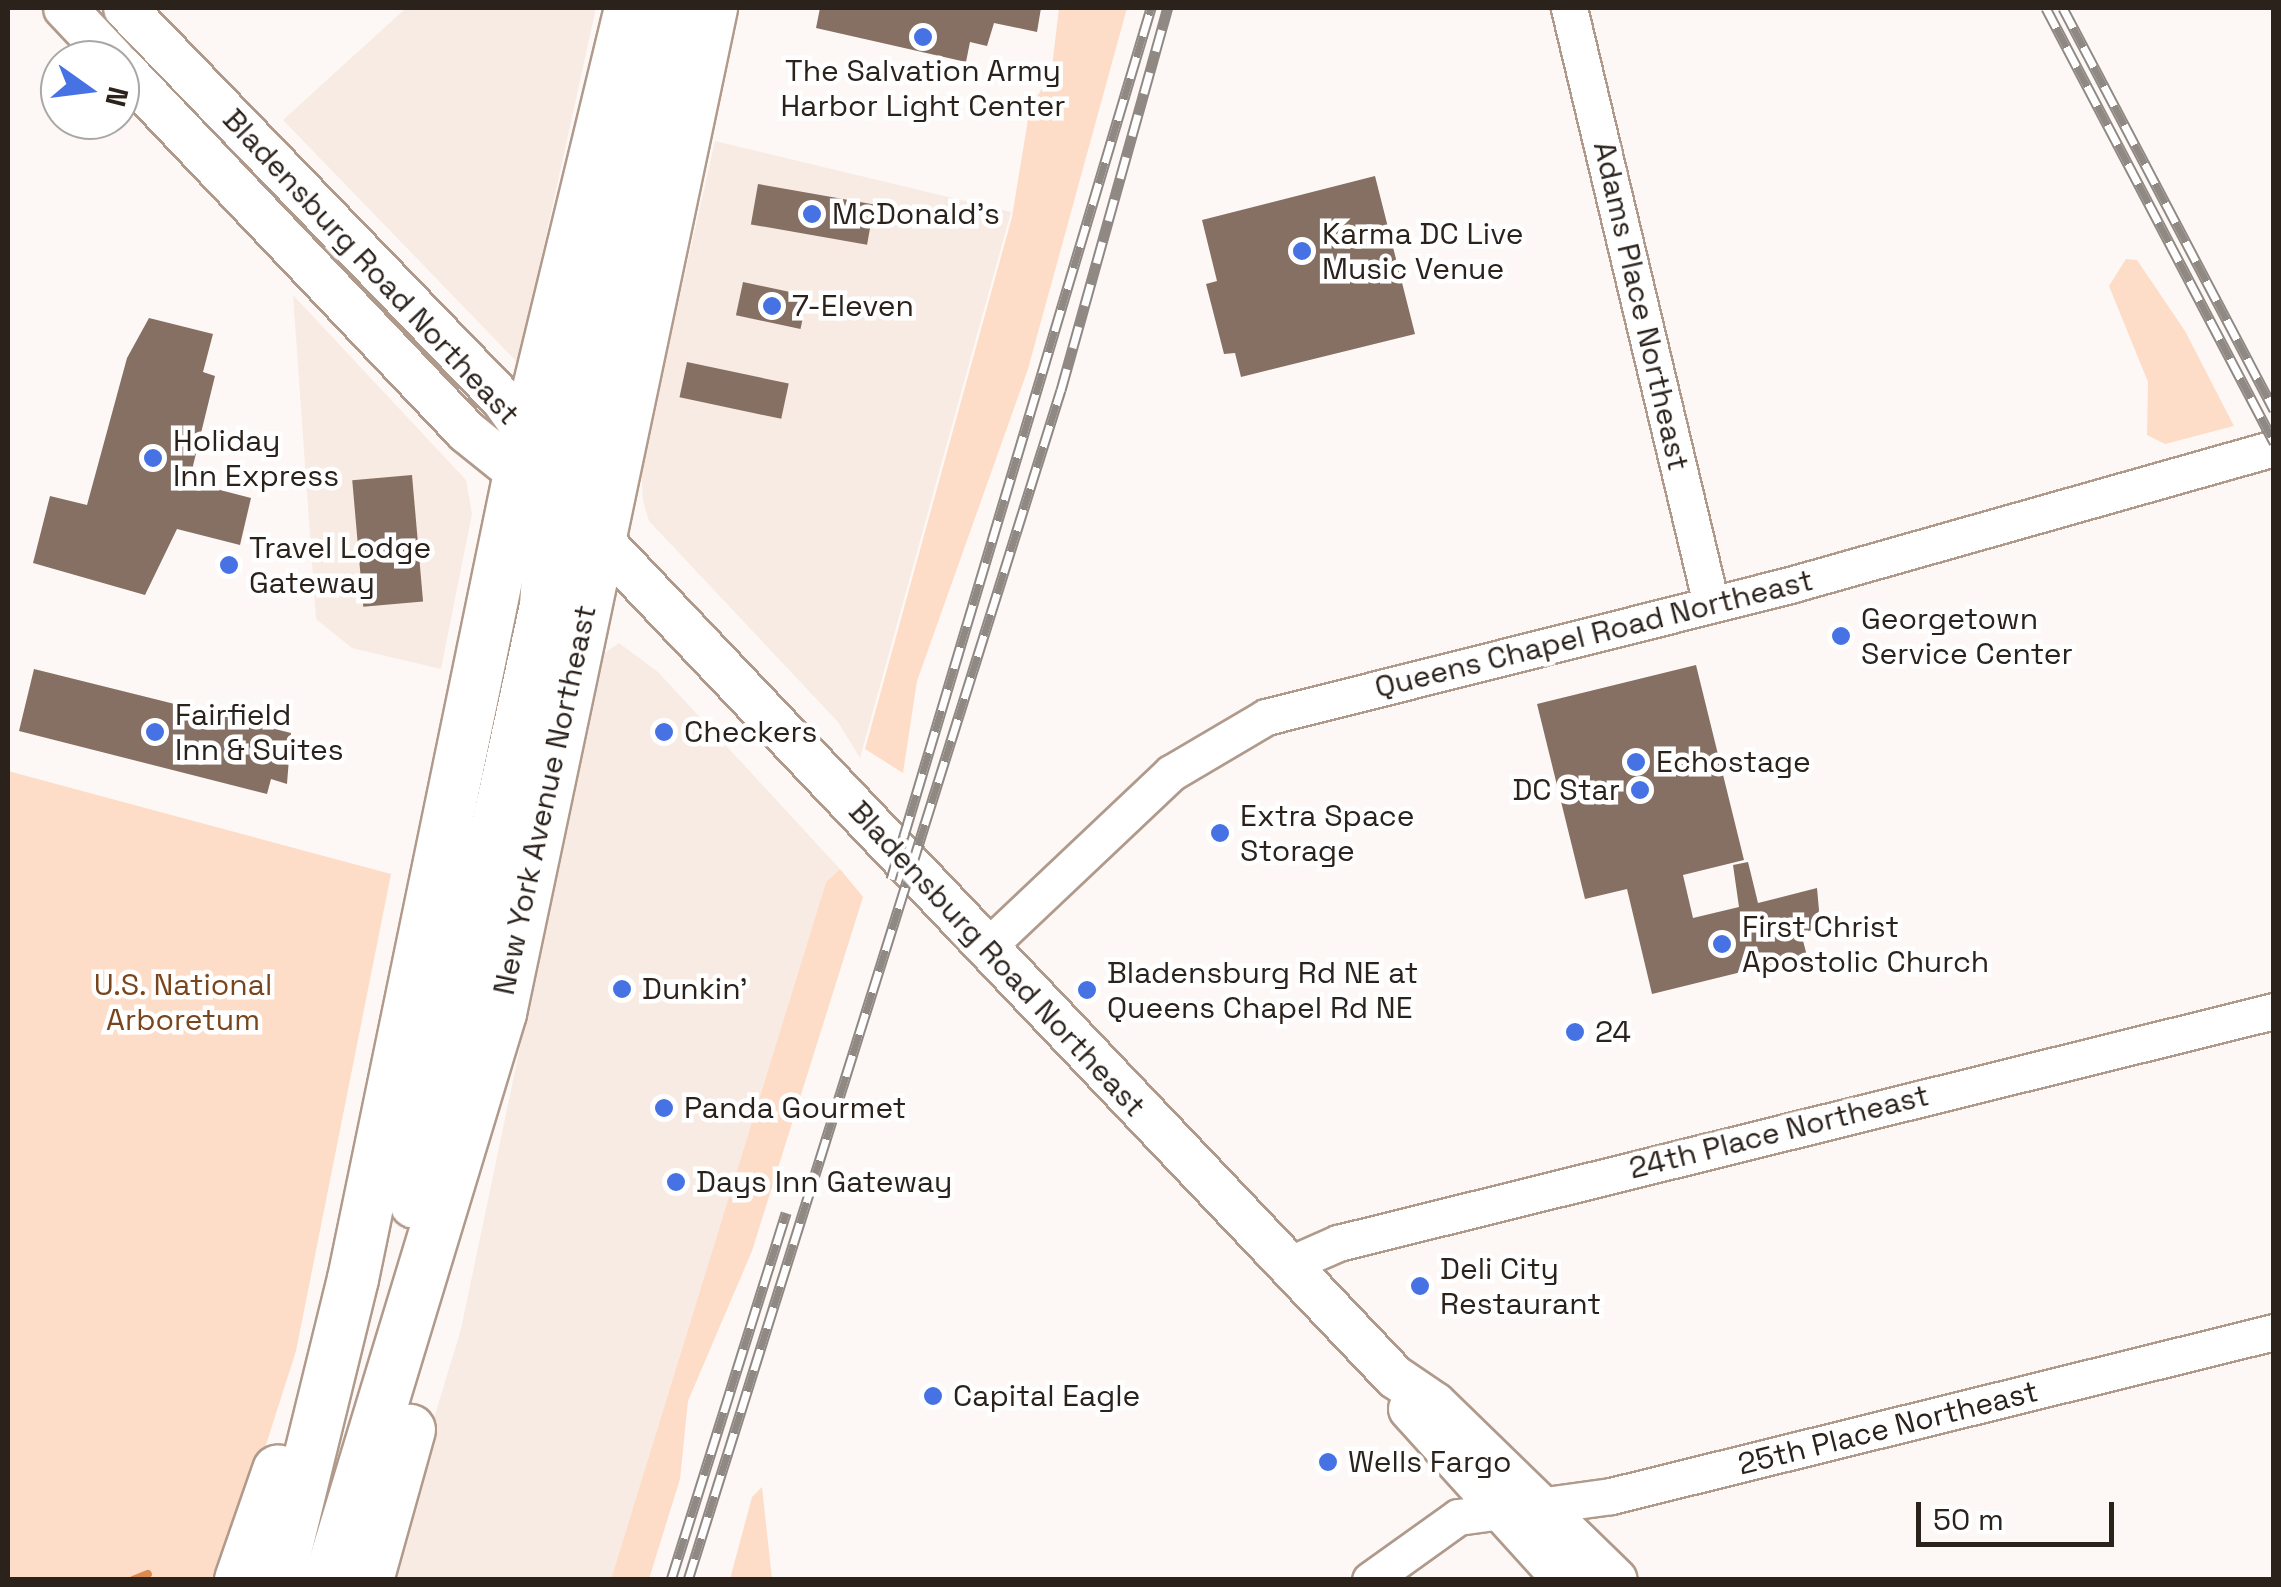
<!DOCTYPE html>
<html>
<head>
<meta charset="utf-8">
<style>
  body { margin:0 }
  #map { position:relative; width:2281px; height:1587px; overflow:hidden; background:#fdf8f5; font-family:"Space Grotesk",sans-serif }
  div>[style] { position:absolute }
  .built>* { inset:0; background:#f8ebe3 }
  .green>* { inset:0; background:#fdddc7 }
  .stream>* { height:8px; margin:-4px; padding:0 4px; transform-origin:4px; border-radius:4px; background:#da8b50 }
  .building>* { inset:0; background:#857063; transform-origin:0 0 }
  .roads { filter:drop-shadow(2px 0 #b09a8c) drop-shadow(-2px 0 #b09a8c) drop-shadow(0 2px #b09a8c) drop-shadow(0 -2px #b09a8c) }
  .minor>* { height:35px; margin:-17.5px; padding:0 17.5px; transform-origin:17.5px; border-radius:17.5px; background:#fff }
  .major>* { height:42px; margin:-21px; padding:0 21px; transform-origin:21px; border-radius:21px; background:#fff }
  .highway>* { height:50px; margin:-25px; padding:0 25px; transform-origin:25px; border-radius:25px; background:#fff }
  .rail>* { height:11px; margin-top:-5.5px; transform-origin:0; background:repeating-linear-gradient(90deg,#fff 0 22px,#8f8883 0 44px); box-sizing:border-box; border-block:2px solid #8f8883 }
  .dots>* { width:28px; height:28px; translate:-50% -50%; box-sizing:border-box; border:5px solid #fff; border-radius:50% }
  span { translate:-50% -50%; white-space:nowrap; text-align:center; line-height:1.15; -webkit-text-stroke:9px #fff; paint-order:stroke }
  .poi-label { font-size:30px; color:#2b221c }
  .left { translate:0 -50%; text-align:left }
  .right { translate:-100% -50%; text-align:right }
  .street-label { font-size:30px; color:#2b221c }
  .park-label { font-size:30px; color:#7a451c }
  .frame { position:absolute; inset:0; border:10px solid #2b221c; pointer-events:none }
  .north { position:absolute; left:40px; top:40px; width:100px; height:100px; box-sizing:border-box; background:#fff; border:2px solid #aaa7a4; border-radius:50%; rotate:104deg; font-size:28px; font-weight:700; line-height:40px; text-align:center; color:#2b221c }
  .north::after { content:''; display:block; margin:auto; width:35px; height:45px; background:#4772e4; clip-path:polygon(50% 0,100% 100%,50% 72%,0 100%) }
  .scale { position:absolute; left:1916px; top:1502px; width:198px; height:45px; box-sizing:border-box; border:5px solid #2b221c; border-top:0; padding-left:12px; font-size:30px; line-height:35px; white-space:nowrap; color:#2b221c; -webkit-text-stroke:8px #fff; paint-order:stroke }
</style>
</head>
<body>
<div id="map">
  <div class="built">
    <div style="clip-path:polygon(406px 8px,596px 8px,518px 363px,283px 120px)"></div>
    <div style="clip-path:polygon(715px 141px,1011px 212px,860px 758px,838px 722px,649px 521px,643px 501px,641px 468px)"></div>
    <div style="clip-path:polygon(293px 295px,466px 480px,472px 514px,441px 669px,352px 648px,316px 619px)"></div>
    <div style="clip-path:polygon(619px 643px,658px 672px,840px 869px,826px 882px,611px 1579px,385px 1580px,461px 1329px,602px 655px)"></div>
  </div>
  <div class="green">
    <div style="clip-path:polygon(1059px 8px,1127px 8px,1028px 369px,917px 681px,903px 773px,865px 749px,1012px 217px,1030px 107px,1051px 75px)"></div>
    <div style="clip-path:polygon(2126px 259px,2137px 260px,2185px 331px,2234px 426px,2165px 444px,2147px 435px,2148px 382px,2109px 286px)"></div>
    <div style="clip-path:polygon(8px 771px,391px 874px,296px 1351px,223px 1579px,8px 1579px)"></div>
    <div style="clip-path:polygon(840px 869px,863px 897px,752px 1251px,688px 1401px,680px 1479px,649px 1579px,611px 1579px,826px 882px)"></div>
    <div style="clip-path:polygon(762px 1487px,772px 1579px,730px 1579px,752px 1497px)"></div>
  </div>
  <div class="stream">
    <div style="left:133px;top:1580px;width:16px;rotate:-22deg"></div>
  </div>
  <div class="building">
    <div style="clip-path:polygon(820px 8px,1041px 8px,1037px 32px,994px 23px,987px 46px,970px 42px,966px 62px,816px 28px)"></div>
    <div style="clip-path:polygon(1375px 176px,1415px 334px,1241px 377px,1235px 353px,1224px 354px,1206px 284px,1217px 281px,1202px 220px)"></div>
    <div style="left:758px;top:184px;width:118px;height:41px;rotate:10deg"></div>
    <div style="left:743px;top:282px;width:66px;height:34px;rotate:12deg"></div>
    <div style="clip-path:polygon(149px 318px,213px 334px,203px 372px,215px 376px,189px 482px,251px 498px,240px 545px,177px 529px,145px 595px,33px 563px,50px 496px,87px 505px,127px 358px)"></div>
    <div style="left:687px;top:362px;width:104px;height:36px;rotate:12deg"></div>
    <div style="left:412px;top:475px;width:127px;height:60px;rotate:85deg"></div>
    <div style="clip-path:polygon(1696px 665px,1744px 860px,1683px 875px,1693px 918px,1739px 907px,1733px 865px,1748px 862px,1758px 903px,1817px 888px,1819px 910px,1816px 929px,1801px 933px,1807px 956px,1652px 994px,1627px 889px,1585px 899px,1537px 704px)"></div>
    <div style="clip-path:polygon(34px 669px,291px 733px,287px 784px,271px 779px,267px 794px,19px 731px)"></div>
  </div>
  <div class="roads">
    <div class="minor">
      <div style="left:1569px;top:8px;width:613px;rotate:76.6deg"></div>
      <div style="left:986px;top:948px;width:255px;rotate:-43.4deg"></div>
      <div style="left:1171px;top:773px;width:110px;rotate:-30.5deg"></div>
      <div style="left:1266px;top:717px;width:540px;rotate:-14.14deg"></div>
      <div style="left:1790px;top:585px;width:503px;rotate:-15.8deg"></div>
      <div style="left:1288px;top:1265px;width:55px;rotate:-23.7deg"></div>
      <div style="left:1338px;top:1243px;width:964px;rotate:-13.92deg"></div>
      <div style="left:1370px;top:1580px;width:108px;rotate:-35.6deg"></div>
      <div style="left:1458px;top:1517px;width:154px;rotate:-7.8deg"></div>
      <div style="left:1611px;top:1496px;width:683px;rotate:-13.89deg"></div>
    </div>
    <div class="major">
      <div style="left:65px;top:8px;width:71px;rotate:46.7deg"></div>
      <div style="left:125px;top:8px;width:545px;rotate:46.04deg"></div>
      <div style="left:503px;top:400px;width:64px;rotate:54.6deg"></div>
      <div style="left:120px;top:66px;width:504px;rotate:46.53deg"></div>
      <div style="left:467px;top:432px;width:171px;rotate:38.8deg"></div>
      <div style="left:600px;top:539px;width:1155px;rotate:46.51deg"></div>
      <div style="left:1395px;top:1377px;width:48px;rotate:34deg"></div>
      <div style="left:1435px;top:1404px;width:252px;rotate:44.2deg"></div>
      <div style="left:1410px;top:1409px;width:231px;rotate:47.8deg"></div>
    </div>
    <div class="highway">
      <div style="left:566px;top:489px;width:490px;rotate:-78.7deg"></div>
      <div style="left:415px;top:1203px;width:611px;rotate:-77.72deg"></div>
      <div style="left:545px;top:606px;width:89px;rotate:-86.1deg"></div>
      <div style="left:551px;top:517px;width:80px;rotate:-104.6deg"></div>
      <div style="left:240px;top:1580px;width:116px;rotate:-70.9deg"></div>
      <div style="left:279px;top:1580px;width:310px;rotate:-76.2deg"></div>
      <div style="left:353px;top:1279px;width:863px;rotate:-78.36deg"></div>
      <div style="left:527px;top:434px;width:438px;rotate:-76.4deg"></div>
      <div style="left:329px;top:1580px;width:593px;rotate:-73.12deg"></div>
      <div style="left:501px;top:1013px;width:1027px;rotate:-78.14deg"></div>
      <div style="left:368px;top:1580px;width:156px;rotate:-74.4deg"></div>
    </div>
  </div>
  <div class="rail">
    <div style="left:2046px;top:8px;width:491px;rotate:62.3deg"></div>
    <div style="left:2063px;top:8px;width:454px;rotate:62.3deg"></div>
    <div style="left:891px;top:879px;width:909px;rotate:-73.38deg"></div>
    <div style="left:671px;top:1580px;width:385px;rotate:-72.6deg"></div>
    <div style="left:688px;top:1580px;width:1247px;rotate:-72.6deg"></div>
    <div style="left:1061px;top:390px;width:397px;rotate:-74.4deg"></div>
  </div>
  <div class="dots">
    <div style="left:923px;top:37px;background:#4772e4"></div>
    <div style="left:812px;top:214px;background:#4772e4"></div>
    <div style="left:1302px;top:251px;background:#4772e4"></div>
    <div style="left:772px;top:306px;background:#4772e4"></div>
    <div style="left:153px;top:458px;background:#4772e4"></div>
    <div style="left:229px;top:565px;background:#4772e4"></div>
    <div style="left:1841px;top:636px;background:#4772e4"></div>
    <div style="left:155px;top:732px;background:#4772e4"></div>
    <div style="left:664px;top:732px;background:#4772e4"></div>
    <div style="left:1636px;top:762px;background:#4772e4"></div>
    <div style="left:1640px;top:790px;background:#4772e4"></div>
    <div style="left:1220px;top:833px;background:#4772e4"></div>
    <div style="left:1722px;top:944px;background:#4772e4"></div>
    <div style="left:622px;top:989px;background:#4772e4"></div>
    <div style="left:1087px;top:990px;background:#4772e4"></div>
    <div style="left:1575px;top:1032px;background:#4772e4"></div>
    <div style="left:664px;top:1108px;background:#4772e4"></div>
    <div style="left:676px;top:1182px;background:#4772e4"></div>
    <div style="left:1420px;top:1286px;background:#4772e4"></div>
    <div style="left:933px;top:1396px;background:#4772e4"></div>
    <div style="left:1328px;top:1462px;background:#4772e4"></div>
  </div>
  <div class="poi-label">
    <span style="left:923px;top:88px">The Salvation Army<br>Harbor Light Center</span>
    <span class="left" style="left:832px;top:214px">McDonald's</span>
    <span class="left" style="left:1322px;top:251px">Karma DC Live<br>Music Venue</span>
    <span class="left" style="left:792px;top:306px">7-Eleven</span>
    <span class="left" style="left:173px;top:458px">Holiday<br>Inn Express</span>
    <span class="left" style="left:249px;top:565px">Travel Lodge<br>Gateway</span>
    <span class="left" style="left:1861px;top:636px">Georgetown<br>Service Center</span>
    <span class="left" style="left:175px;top:732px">Fairfield<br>Inn &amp; Suites</span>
    <span class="left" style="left:684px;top:732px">Checkers</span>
    <span class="left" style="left:1656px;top:762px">Echostage</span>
    <span class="right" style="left:1620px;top:790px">DC Star</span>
    <span class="left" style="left:1240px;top:833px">Extra Space<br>Storage</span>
    <span class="left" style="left:1742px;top:944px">First Christ<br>Apostolic Church</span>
    <span class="left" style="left:1107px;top:990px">Bladensburg Rd NE at<br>Queens Chapel Rd NE</span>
    <span class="left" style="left:642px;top:989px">Dunkin'</span>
    <span class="left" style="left:1595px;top:1032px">24</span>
    <span class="left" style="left:684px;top:1108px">Panda Gourmet</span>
    <span class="left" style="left:696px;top:1182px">Days Inn Gateway</span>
    <span class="left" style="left:1440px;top:1286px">Deli City<br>Restaurant</span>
    <span class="left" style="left:953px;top:1396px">Capital Eagle</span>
    <span class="left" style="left:1348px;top:1462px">Wells Fargo</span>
  </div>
  <div class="street-label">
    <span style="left:371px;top:267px;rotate:47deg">Bladensburg Road Northeast</span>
    <span style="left:1641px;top:306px;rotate:77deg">Adams Place Northeast</span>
    <span style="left:1594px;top:634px;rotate:-14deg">Queens Chapel Road Northeast</span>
    <span style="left:545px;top:800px;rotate:-78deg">New York Avenue Northeast</span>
    <span style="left:997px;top:959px;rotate:47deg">Bladensburg Road Northeast</span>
    <span style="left:1779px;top:1132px;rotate:-14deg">24th Place Northeast</span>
    <span style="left:1888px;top:1428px;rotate:-14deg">25th Place Northeast</span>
  </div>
  <div class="park-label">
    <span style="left:183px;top:1002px">U.S. National<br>Arboretum</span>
  </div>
  <div class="frame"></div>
  <div class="north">N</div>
  <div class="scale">50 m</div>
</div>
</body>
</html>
